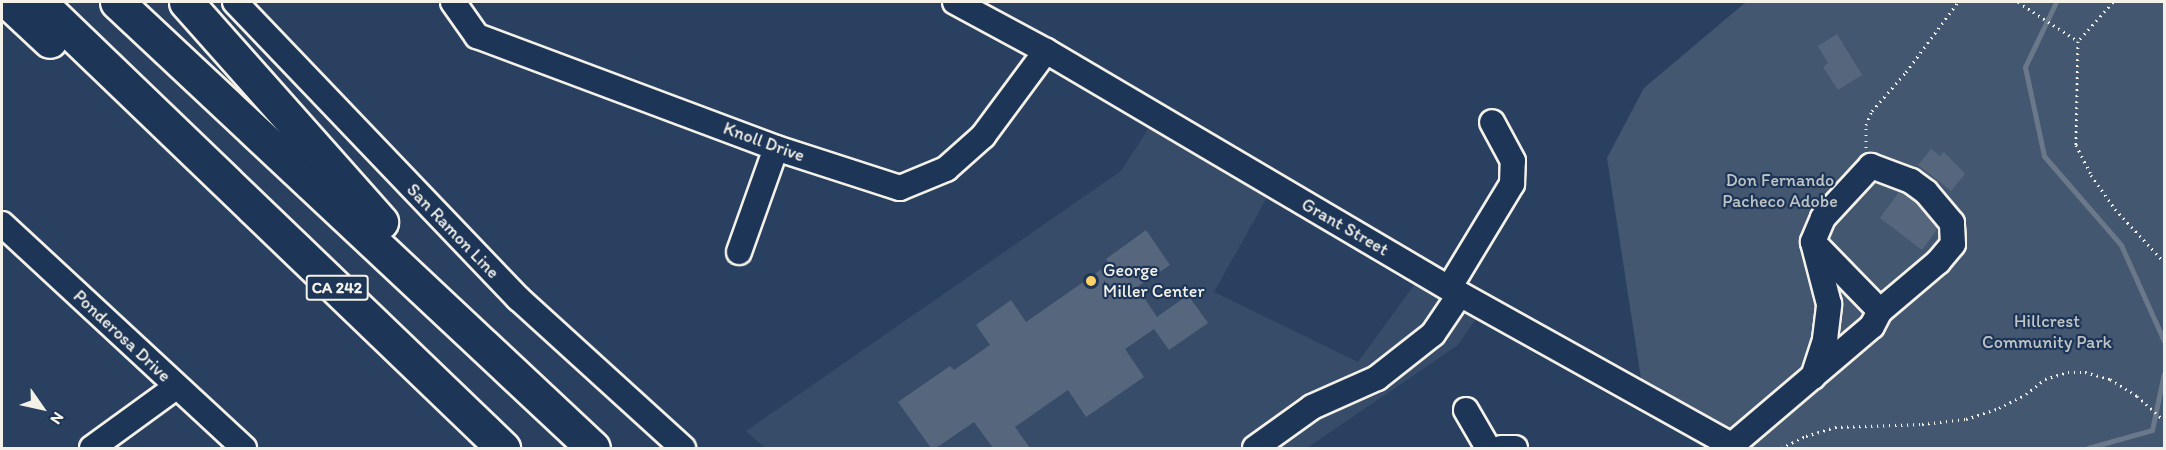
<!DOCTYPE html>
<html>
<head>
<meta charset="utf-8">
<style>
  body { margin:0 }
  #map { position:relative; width:2166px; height:450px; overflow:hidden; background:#2a4060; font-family:Itim,sans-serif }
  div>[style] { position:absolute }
  .built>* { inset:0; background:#374c69 }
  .green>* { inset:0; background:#445771 }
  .stream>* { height:5px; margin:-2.5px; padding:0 2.5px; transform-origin:2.5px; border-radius:2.5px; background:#6a788a }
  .building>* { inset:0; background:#56677d }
  .path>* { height:3px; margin-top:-1.5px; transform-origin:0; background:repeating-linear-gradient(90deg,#f4f1e8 0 1.5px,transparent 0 6px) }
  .roads { filter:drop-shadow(2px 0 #f4f1e8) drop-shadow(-2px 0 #f4f1e8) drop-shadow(0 2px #f4f1e8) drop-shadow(0 -2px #f4f1e8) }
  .minor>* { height:24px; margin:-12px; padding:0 12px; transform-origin:12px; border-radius:12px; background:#1d3557 }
  .highway>* { height:33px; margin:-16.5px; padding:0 16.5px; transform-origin:16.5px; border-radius:16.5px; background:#1d3557 }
  .dots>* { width:16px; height:16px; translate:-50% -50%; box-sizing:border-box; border:3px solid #1d3557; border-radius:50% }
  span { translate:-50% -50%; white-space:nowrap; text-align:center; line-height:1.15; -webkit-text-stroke:4.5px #1d3557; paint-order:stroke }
  .shield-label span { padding:2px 4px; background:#1d3557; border:2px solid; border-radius:4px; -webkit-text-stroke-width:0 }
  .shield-label { font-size:16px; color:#f4f1e8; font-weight:700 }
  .street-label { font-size:18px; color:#f4f1e8 }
  .park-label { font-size:18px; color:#bfc3c4 }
  .poi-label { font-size:18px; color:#f4f1e8 }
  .left { translate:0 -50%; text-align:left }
  .frame { position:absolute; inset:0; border:3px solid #f4f1e8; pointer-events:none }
  .north { position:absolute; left:12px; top:378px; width:60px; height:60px; -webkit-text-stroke:4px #1d3557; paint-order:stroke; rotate:124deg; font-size:16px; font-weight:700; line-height:24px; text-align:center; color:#f4f1e8 }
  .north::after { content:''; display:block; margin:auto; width:21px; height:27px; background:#f4f1e8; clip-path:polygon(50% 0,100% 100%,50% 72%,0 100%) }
</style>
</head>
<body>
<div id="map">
  <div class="built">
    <div style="clip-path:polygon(1156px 117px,1274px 185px,1214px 292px,1358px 362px,1423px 273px,1484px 307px,1458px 345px,1307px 448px,765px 448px,746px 431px,1121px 171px)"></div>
  </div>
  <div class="green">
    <div style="clip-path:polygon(1746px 2px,2164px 2px,2164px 448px,1736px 448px,1644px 398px,1607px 158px,1644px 88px)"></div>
  </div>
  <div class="stream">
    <div style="left:2056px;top:2px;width:72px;rotate:115.5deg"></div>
    <div style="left:2025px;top:67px;width:91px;rotate:77.9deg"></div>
    <div style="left:2044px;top:156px;width:118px;rotate:49.1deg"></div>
    <div style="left:2121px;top:245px;width:105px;rotate:65.9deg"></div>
    <div style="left:2088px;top:448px;width:66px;rotate:-15.7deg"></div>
    <div style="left:2152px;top:430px;width:58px;rotate:-78.1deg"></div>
  </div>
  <div class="building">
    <div style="clip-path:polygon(1837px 34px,1862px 75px,1838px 90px,1823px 67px,1828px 63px,1818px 46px)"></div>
    <div style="clip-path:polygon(1931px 149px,1940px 156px,1944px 152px,1965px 174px,1951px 191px,1918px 165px)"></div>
    <div style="clip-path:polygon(1899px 192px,1916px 202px,1938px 228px,1922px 250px,1880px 218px)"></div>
    <div style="clip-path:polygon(1146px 230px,1170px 265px,1137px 287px,1157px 317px,1188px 295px,1208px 323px,1169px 350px,1154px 329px,1125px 349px,1144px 377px,1086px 417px,1068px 390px,1015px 427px,1030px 448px,993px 448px,974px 422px,936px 448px,931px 448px,898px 402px,950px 366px,954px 370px,990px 345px,976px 325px,1011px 300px,1026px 322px,1109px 264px,1106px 259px)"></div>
  </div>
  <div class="path">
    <div style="left:2018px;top:2px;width:72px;rotate:33deg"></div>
    <div style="left:2113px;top:2px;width:52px;rotate:131.9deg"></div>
    <div style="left:2078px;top:41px;width:104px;rotate:91.1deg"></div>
    <div style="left:2076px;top:145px;width:34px;rotate:63deg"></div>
    <div style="left:2091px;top:175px;width:42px;rotate:54.8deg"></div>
    <div style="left:2115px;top:209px;width:72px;rotate:47.2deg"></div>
    <div style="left:1866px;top:148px;width:23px;rotate:-90deg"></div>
    <div style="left:1866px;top:125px;width:15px;rotate:-67deg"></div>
    <div style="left:1872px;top:111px;width:52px;rotate:-48.9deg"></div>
    <div style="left:1906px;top:72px;width:87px;rotate:-53.4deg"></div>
    <div style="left:1781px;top:448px;width:28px;rotate:-26deg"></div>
    <div style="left:1806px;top:436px;width:30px;rotate:-17deg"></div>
    <div style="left:1835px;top:427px;width:87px;rotate:-2deg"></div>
    <div style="left:1922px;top:424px;width:44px;rotate:-6.5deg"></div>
    <div style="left:1966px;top:419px;width:35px;rotate:-18deg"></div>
    <div style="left:1999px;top:408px;width:30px;rotate:-27deg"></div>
    <div style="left:2026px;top:394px;width:24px;rotate:-38deg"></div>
    <div style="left:2045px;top:379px;width:24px;rotate:-17deg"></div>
    <div style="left:2068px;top:372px;width:17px"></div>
    <div style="left:2085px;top:372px;width:26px;rotate:16deg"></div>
    <div style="left:2110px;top:379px;width:32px;rotate:32deg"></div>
    <div style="left:2137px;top:396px;width:36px;rotate:42deg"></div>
  </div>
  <div class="roads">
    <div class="minor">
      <div style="left:235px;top:2px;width:411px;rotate:46.3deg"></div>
      <div style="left:519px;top:299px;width:222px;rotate:42.3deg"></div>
      <div style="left:453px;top:2px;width:42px;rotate:54.8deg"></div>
      <div style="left:477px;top:36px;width:319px;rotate:20.5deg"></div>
      <div style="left:776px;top:148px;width:130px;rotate:17.9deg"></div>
      <div style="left:900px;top:188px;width:50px;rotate:-22.4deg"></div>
      <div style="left:946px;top:169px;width:50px;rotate:-41.7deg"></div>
      <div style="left:983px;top:136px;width:106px;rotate:-53.5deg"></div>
      <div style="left:955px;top:2px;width:103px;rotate:28.3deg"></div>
      <div style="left:1046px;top:51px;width:468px;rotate:30.5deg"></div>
      <div style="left:1449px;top:288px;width:329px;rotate:29.1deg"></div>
      <div style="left:2px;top:224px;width:330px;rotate:42.8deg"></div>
      <div style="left:739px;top:252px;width:110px;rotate:-70.4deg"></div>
      <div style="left:1449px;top:288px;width:122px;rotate:-58.8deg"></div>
      <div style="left:1512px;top:184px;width:23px;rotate:-88deg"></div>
      <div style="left:1513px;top:161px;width:44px;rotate:-118.3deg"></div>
      <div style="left:1813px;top:377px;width:40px;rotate:-72deg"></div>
      <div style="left:1825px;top:339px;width:35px;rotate:-83deg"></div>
      <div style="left:1829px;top:304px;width:64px;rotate:-104.5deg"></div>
      <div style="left:1813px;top:242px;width:96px;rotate:45.8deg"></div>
      <div style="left:1466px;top:410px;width:44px;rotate:59.9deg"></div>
      <div style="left:1731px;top:446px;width:185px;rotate:-40.4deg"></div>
      <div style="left:1872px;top:326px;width:17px;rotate:-62deg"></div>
      <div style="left:1880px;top:311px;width:76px;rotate:-40.2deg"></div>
      <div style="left:1938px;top:262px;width:23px;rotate:-50deg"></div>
      <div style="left:1953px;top:244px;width:21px;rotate:-93deg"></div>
      <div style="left:1952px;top:223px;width:40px;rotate:-130deg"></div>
      <div style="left:1926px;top:192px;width:19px;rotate:-144deg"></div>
      <div style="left:1911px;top:181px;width:43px;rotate:-159.4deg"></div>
      <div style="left:1871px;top:166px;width:71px;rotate:132.7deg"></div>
      <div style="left:1823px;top:218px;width:26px;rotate:113deg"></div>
      <div style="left:92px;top:448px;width:104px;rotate:-36deg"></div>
      <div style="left:1255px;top:448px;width:70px;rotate:-35.7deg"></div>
      <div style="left:1312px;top:407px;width:71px;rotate:-24deg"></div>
      <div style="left:1377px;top:378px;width:71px;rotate:-38.2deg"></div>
      <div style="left:1433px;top:334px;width:48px;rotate:-56deg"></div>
      <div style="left:1501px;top:448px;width:14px"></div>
    </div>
    <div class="highway">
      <div style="left:8px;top:2px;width:57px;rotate:42.9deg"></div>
      <div style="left:39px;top:2px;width:644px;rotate:43.87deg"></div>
      <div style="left:117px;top:2px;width:652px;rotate:43.14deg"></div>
      <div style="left:186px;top:2px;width:294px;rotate:48.4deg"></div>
    </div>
  </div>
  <div class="dots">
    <div style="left:1091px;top:281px;background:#ffd166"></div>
  </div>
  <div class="shield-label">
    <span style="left:337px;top:288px">CA 242</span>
  </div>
  <div class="street-label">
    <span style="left:764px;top:142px;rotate:20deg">Knoll Drive</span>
    <span style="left:1345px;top:227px;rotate:30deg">Grant Street</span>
    <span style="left:453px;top:231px;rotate:46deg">San Ramon Line</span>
    <span style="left:122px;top:336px;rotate:43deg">Ponderosa Drive</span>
  </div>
  <div class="park-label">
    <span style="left:1780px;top:191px">Don Fernando<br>Pacheco Adobe</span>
    <span style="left:2047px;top:332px">Hillcrest<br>Community Park</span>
  </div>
  <div class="poi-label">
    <span class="left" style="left:1103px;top:281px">George<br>Miller Center</span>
  </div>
  <div class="frame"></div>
  <div class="north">N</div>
</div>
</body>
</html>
